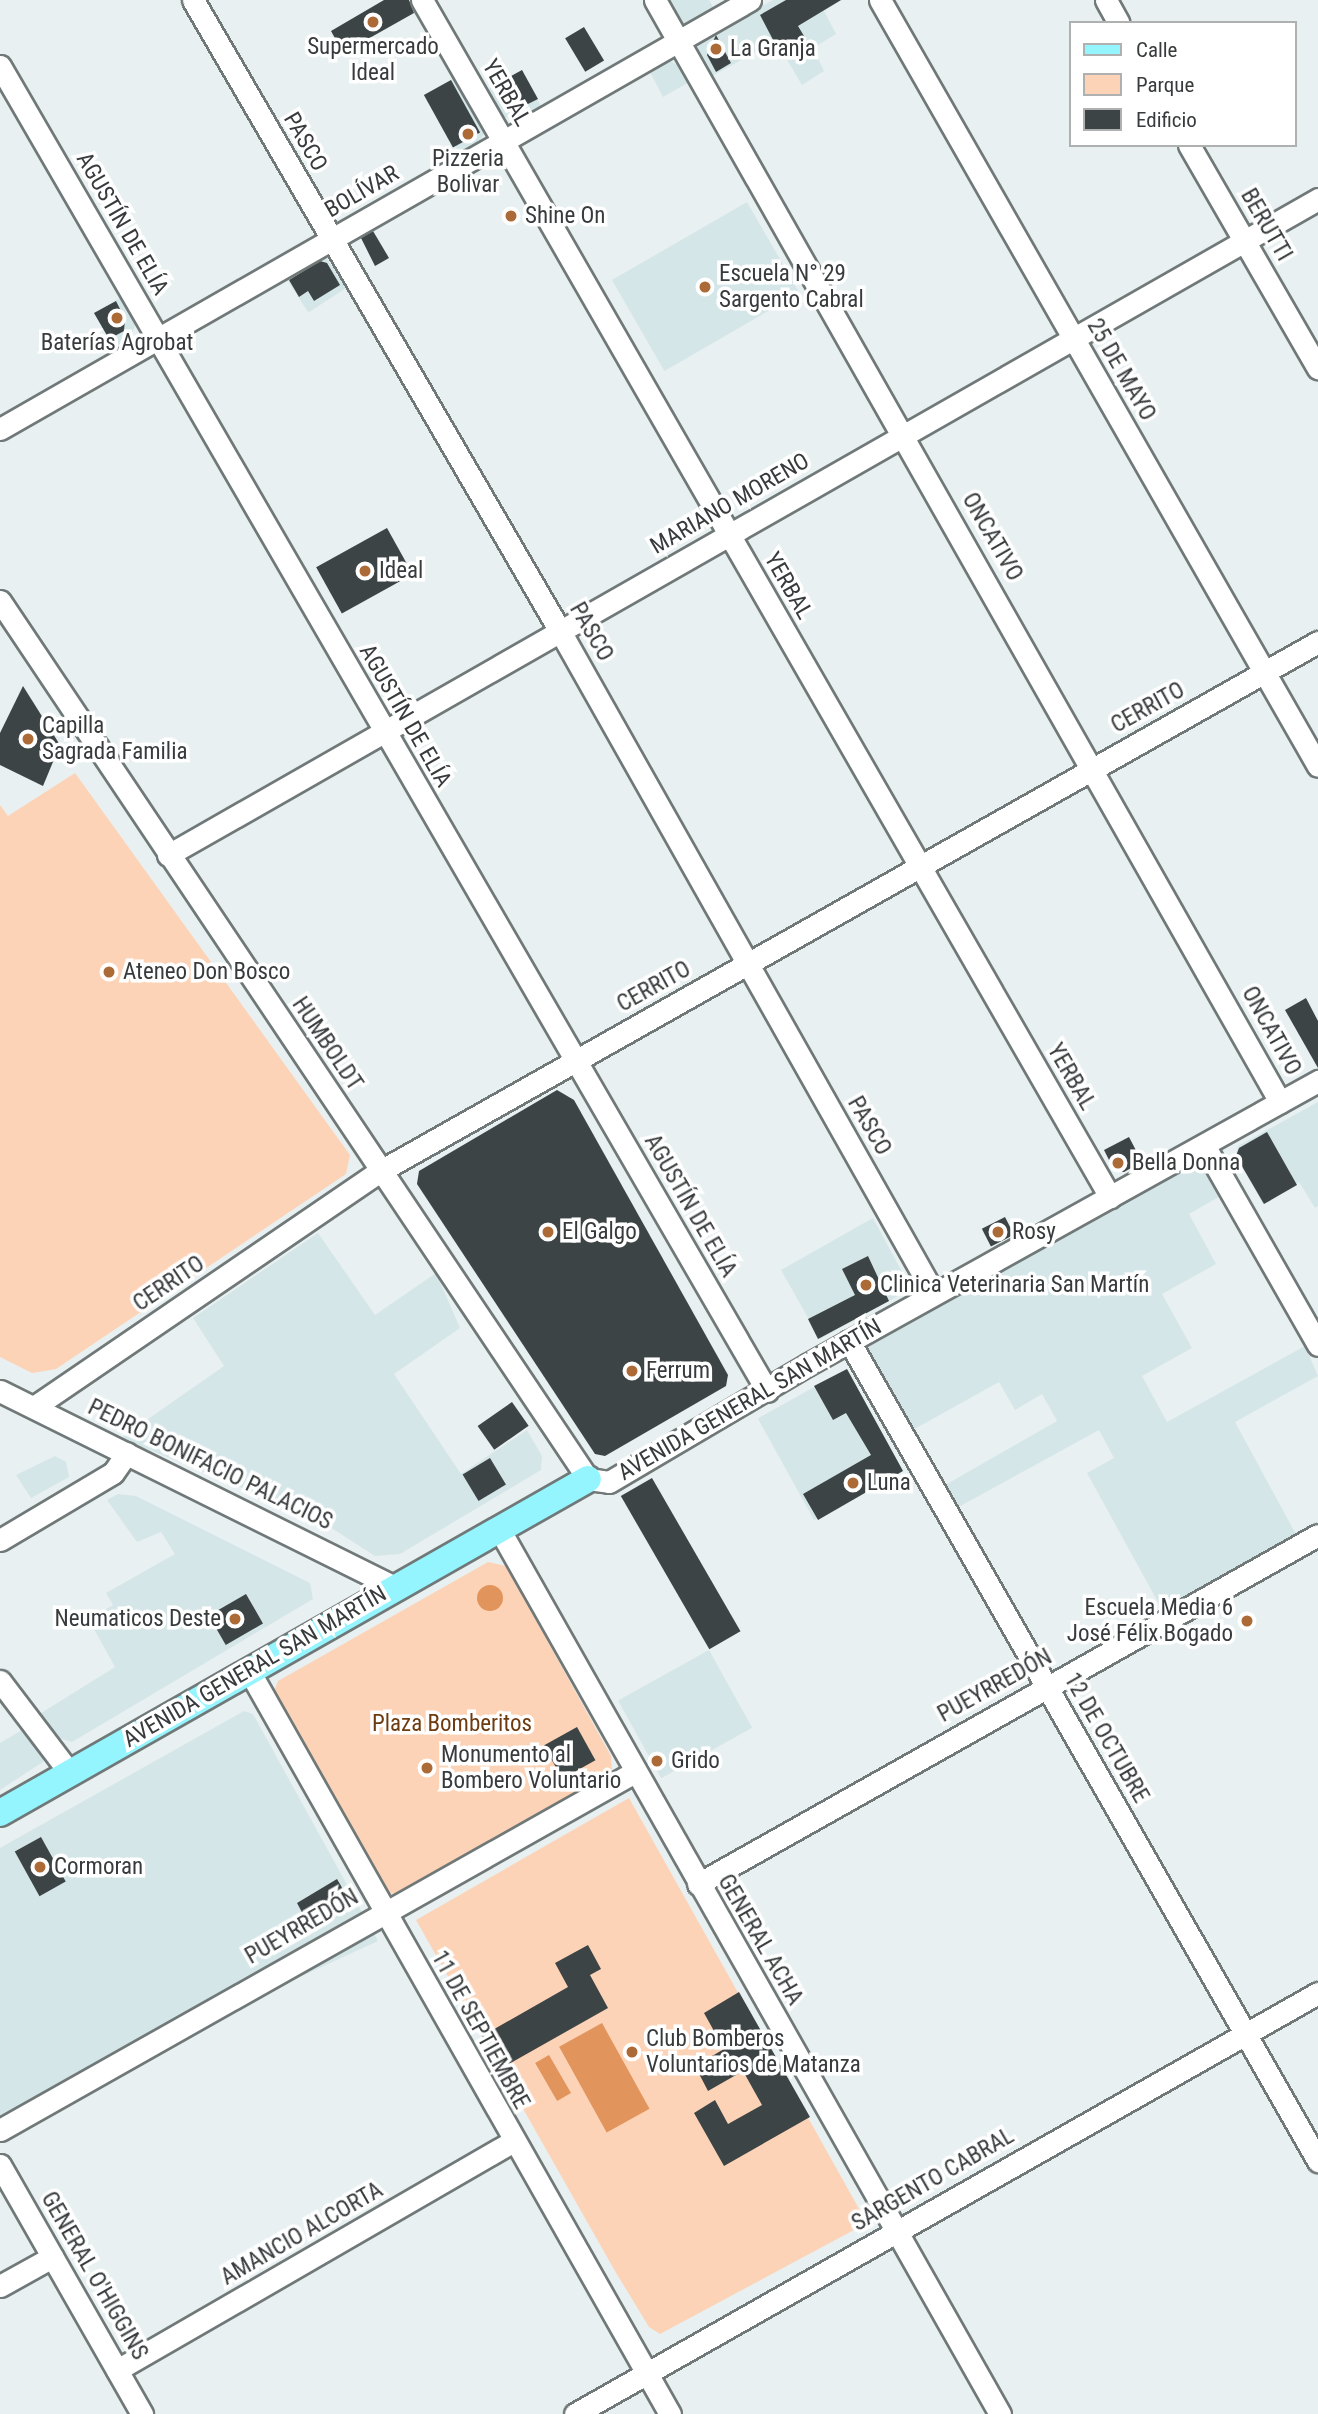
<!DOCTYPE html>
<html>
<head>
<meta charset="utf-8">
<style>
  body { margin:0 }
  #map { position:relative; width:1318px; height:2414px; overflow:hidden; background:#e8f0f1; font-family:"Roboto Condensed",sans-serif }
  div>[style] { position:absolute }
  .built>* { inset:0; background:#d5e6e8; transform-origin:0 0 }
  .green>* { inset:0; background:#fdd3b7 }
  .water>* { inset:0; background:#e1945b; transform-origin:0 0 }
  .round { border-radius:50% }
  .building>* { inset:0; background:#3d4445; transform-origin:0 0 }
  .roads { filter:drop-shadow(2px 0 #707878) drop-shadow(-2px 0 #707878) drop-shadow(0 2px #707878) drop-shadow(0 -2px #707878) }
  .minor>* { height:21px; margin:-10.5px; padding:0 10.5px; transform-origin:10.5px; border-radius:10.5px; background:#fff }
  .major>* { height:26px; margin:-13px; padding:0 13px; transform-origin:13px; border-radius:13px; background:#94f5fe }
  .dots>* { width:19px; height:19px; translate:-50% -50%; box-sizing:border-box; border:4px solid #fff; border-radius:50% }
  span { translate:-50% -50%; white-space:nowrap; text-align:center; line-height:1.15; -webkit-text-stroke:7px #fff; paint-order:stroke }
  .poi-label { font-size:23px; color:#383b3c }
  .left { translate:0 -50%; text-align:left }
  .right { translate:-100% -50%; text-align:right }
  .street-label { font-size:23px; color:#383b3c }
  .park-label { font-size:23px; color:#6d3b0f }
  .legend { position:absolute; left:1069px; top:21px; width:228px; height:126px; box-sizing:border-box; background:#fff; border:2px solid #afb1b1; margin:0; padding:9px 12px; list-style:none; font-size:21px; color:#383b3c }
  .legend li { display:flex; align-items:center; gap:14px; height:35px }
  .legend b { width:35px; border:2px solid #afb1b1 }
</style>
</head>
<body>
<div id="map">
  <div class="built">
    <div style="clip-path:polygon(663px 0,709px 0,716px 12px,688px 26px,672px 16px)"></div>
    <div style="clip-path:polygon(773px 0,842px 0,824px 11px,836px 34px,813px 48px,824px 71px,802px 85px,776px 41px,705px 80px,695px 54px,700px 40px)"></div>
    <div style="clip-path:polygon(669px 61px,683px 67px,691px 81px,663px 97px,650px 72px)"></div>
    <div style="clip-path:polygon(522px 70px,543px 110px,515px 122px,498px 113px,485px 91px)"></div>
    <div style="clip-path:polygon(458px 76px,485px 132px,478px 144px,460px 155px,429px 93px)"></div>
    <div style="left:747px;top:202px;width:105px;height:156px;rotate:60deg"></div>
    <div style="left:326px;top:257px;width:37px;height:45px;rotate:57deg"></div>
    <div style="clip-path:polygon(125px 295px,136px 323px,131px 336px,114px 348px,94px 313px)"></div>
    <div style="clip-path:polygon(1318px 1102px,1318px 1206px,1315px 1208px,1299px 1182px,1263px 1204px,1236px 1155px,1238px 1146px)"></div>
    <div style="clip-path:polygon(1196px 1165px,1211px 1175px,1222px 1195px,1189px 1214px,1216px 1264px,1162px 1294px,1192px 1348px,1142px 1376px,1167px 1422px,1305px 1346px,1318px 1376px,1235px 1422px,1298px 1538px,1164px 1613px,1087px 1473px,1114px 1458px,1099px 1430px,953px 1510px,940px 1488px,1057px 1421px,1042px 1394px,1015px 1410px,999px 1382px,909px 1432px,870px 1361px,868px 1348px,873px 1338px,1180px 1166px)"></div>
    <div style="clip-path:polygon(873px 1218px,908px 1283px,907px 1291px,820px 1339px,781px 1270px)"></div>
    <div style="clip-path:polygon(318px 1233px,375px 1315px,436px 1273px,460px 1328px,394px 1374px,461px 1474px,527px 1430px,542px 1456px,541px 1470px,400px 1554px,375px 1556px,319px 1520px,121px 1438px,224px 1366px,193px 1318px)"></div>
    <div style="left:847px;top:1369px;width:116px;height:102px;rotate:61deg"></div>
    <div style="clip-path:polygon(55px 1456px,66px 1462px,69px 1477px,31px 1498px,16px 1475px)"></div>
    <div style="clip-path:polygon(118px 1494px,136px 1496px,310px 1583px,313px 1599px,72px 1742px,56px 1737px,38px 1715px,115px 1667px,89px 1620px,113px 1605px,106px 1593px,175px 1554px,161px 1532px,137px 1542px,107px 1500px)"></div>
    <div style="left:709px;top:1650px;width:89px;height:104px;rotate:61deg"></div>
    <div style="clip-path:polygon(244px 1711px,253px 1714px,378px 1941px,0 2115px,0 1848px)"></div>
    <div style="clip-path:polygon(27px 1727px,45px 1755px,43px 1762px,0 1790px,0 1743px)"></div>
  </div>
  <div class="green">
    <div style="clip-path:polygon(75px 773px,350px 1155px,346px 1174px,56px 1369px,32px 1373px,0 1357px,0 805px,8px 816px)"></div>
    <div style="clip-path:polygon(488px 1562px,506px 1566px,611px 1756px,612px 1769px,606px 1779px,398px 1893px,388px 1894px,380px 1888px,274px 1691px,278px 1681px)"></div>
    <div style="clip-path:polygon(629px 1798px,867px 2223px,660px 2334px,649px 2327px,615px 2271px,416px 1920px)"></div>
  </div>
  <div class="water">
    <div class="round" style="left:477px;top:1585px;width:26px;height:26px"></div>
    <div style="left:602px;top:2023px;width:98px;height:49px;rotate:61deg"></div>
    <div style="left:549px;top:2055px;width:44px;height:16px;rotate:60deg"></div>
  </div>
  <div class="building">
    <div style="clip-path:polygon(384px 0,409px 0,414px 13px,343px 53px,331px 31px)"></div>
    <div style="clip-path:polygon(786px 0,841px 0,798px 26px,807px 41px,781px 55px,760px 15px)"></div>
    <div style="left:584px;top:27px;width:39px;height:22px;rotate:59deg"></div>
    <div style="clip-path:polygon(716px 35px,731px 63px,716px 72px,707px 55px)"></div>
    <div style="clip-path:polygon(522px 70px,538px 99px,516px 110px,509px 108px,495px 85px)"></div>
    <div style="left:451px;top:80px;width:60px;height:31px;rotate:61deg"></div>
    <div style="clip-path:polygon(373px 231px,389px 258px,375px 266px,361px 238px)"></div>
    <div style="clip-path:polygon(320px 261px,327px 263px,340px 285px,314px 301px,308px 291px,299px 297px,289px 280px)"></div>
    <div style="clip-path:polygon(116px 301px,125px 319px,124px 331px,109px 339px,94px 313px)"></div>
    <div style="left:387px;top:528px;width:53px;height:81px;rotate:61deg"></div>
    <div style="clip-path:polygon(23px 686px,60px 745px,43px 786px,0 765px,0 733px)"></div>
    <div style="clip-path:polygon(1306px 998px,1318px 1021px,1318px 1068px,1285px 1010px)"></div>
    <div style="clip-path:polygon(557px 1090px,574px 1100px,728px 1375px,726px 1386px,605px 1456px,595px 1454px,417px 1184px,419px 1171px)"></div>
    <div style="clip-path:polygon(1267px 1132px,1297px 1185px,1264px 1204px,1236px 1156px,1239px 1148px)"></div>
    <div style="clip-path:polygon(1129px 1137px,1142px 1162px,1124px 1172px,1114px 1170px,1104px 1150px)"></div>
    <div style="left:1005px;top:1217px;width:20px;height:26px;rotate:63deg"></div>
    <div style="clip-path:polygon(868px 1256px,889px 1301px,818px 1339px,808px 1319px,855px 1295px,842px 1269px)"></div>
    <div style="clip-path:polygon(847px 1369px,903px 1471px,818px 1520px,803px 1494px,871px 1455px,846px 1413px,833px 1420px,814px 1386px)"></div>
    <div style="left:512px;top:1402px;width:29px;height:42px;rotate:55deg"></div>
    <div style="left:490px;top:1458px;width:31px;height:32px;rotate:59deg"></div>
    <div style="left:652px;top:1478px;width:177px;height:36px;rotate:60deg"></div>
    <div style="left:246px;top:1594px;width:34px;height:43px;rotate:60deg"></div>
    <div style="left:577px;top:1727px;width:38px;height:38px;rotate:61deg"></div>
    <div style="left:41px;top:1837px;width:51px;height:30px;rotate:61deg"></div>
    <div style="clip-path:polygon(337px 1879px,348px 1898px,325px 1912px,329px 1920px,312px 1931px,297px 1903px)"></div>
    <div style="clip-path:polygon(588px 1945px,601px 1969px,590px 1975px,608px 2008px,500px 2069px,482px 2036px,568px 1987px,555px 1963px)"></div>
    <div style="clip-path:polygon(739px 1992px,810px 2117px,724px 2166px,694px 2113px,715px 2100px,728px 2124px,762px 2105px,743px 2071px,708px 2091px,695px 2066px,724px 2049px,704px 2013px)"></div>
  </div>
  <div class="roads">
    <div class="minor">
      <div style="left:193px;top:0;width:730px;rotate:59.82deg"></div>
      <div style="left:560px;top:631px;width:761px;rotate:60.57deg"></div>
      <div style="left:422px;top:0;width:1381px;rotate:60.11deg"></div>
      <div style="left:655px;top:0;width:1267px;rotate:60.44deg"></div>
      <div style="left:880px;top:0;width:882px;rotate:60.24deg"></div>
      <div style="left:1106px;top:0;width:26px;rotate:61deg"></div>
      <div style="left:0;top:66px;width:1531px;rotate:59.93deg"></div>
      <div style="left:1189px;top:145px;width:258px;rotate:60deg"></div>
      <div style="left:0;top:429px;width:864px;rotate:-29.77deg"></div>
      <div style="left:0;top:601px;width:1057px;rotate:56.19deg"></div>
      <div style="left:588px;top:1479px;width:21px;rotate:8deg"></div>
      <div style="left:609px;top:1482px;width:230px;rotate:-30.6deg"></div>
      <div style="left:807px;top:1365px;width:585px;rotate:-29.06deg"></div>
      <div style="left:168px;top:855px;width:1324px;rotate:-29.7deg"></div>
      <div style="left:1204px;top:1145px;width:230px;rotate:60.3deg"></div>
      <div style="left:849px;top:1341px;width:945px;rotate:60.23deg"></div>
      <div style="left:0;top:1391px;width:441px;rotate:26.4deg"></div>
      <div style="left:34px;top:1407px;width:421px;rotate:-34.3deg"></div>
      <div style="left:382px;top:1170px;width:1075px;rotate:-29.43deg"></div>
      <div style="left:498px;top:1527px;width:1019px;rotate:60.49deg"></div>
      <div style="left:0;top:1540px;width:131px;rotate:-30.7deg"></div>
      <div style="left:113px;top:1473px;width:24px;rotate:-55deg"></div>
      <div style="left:248px;top:1669px;width:856px;rotate:60.47deg"></div>
      <div style="left:0;top:1681px;width:114px;rotate:52.8deg"></div>
      <div style="left:698px;top:1884px;width:711px;rotate:-29.38deg"></div>
      <div style="left:0;top:2130px;width:727px;rotate:-29.42deg"></div>
      <div style="left:0;top:2165px;width:287px;rotate:60.3deg"></div>
      <div style="left:0;top:2286px;width:60px;rotate:-29.1deg"></div>
      <div style="left:117px;top:2370px;width:456px;rotate:-30deg"></div>
      <div style="left:575px;top:2414px;width:854px;rotate:-29.54deg"></div>
    </div>
    <div class="major">
      <div style="left:0;top:1813px;width:676px;rotate:-29.6deg"></div>
    </div>
  </div>
  <div class="dots">
    <div style="left:373px;top:22px;background:#ac6a36"></div>
    <div style="left:716px;top:49px;background:#ac6a36"></div>
    <div style="left:468px;top:134px;background:#ac6a36"></div>
    <div style="left:511px;top:216px;background:#ac6a36"></div>
    <div style="left:705px;top:287px;background:#ac6a36"></div>
    <div style="left:117px;top:318px;background:#ac6a36"></div>
    <div style="left:365px;top:571px;background:#ac6a36"></div>
    <div style="left:28px;top:739px;background:#ac6a36"></div>
    <div style="left:109px;top:972px;background:#ac6a36"></div>
    <div style="left:1118px;top:1163px;background:#ac6a36"></div>
    <div style="left:548px;top:1232px;background:#ac6a36"></div>
    <div style="left:998px;top:1232px;background:#ac6a36"></div>
    <div style="left:866px;top:1285px;background:#ac6a36"></div>
    <div style="left:632px;top:1371px;background:#ac6a36"></div>
    <div style="left:853px;top:1483px;background:#ac6a36"></div>
    <div style="left:235px;top:1619px;background:#ac6a36"></div>
    <div style="left:1247px;top:1621px;background:#ac6a36"></div>
    <div style="left:657px;top:1761px;background:#ac6a36"></div>
    <div style="left:427px;top:1768px;background:#ac6a36"></div>
    <div style="left:40px;top:1867px;background:#ac6a36"></div>
    <div style="left:632px;top:2052px;background:#ac6a36"></div>
  </div>
  <div class="poi-label">
    <span style="left:373px;top:60px">Supermercado<br>Ideal</span>
    <span class="left" style="left:730px;top:49px">La Granja</span>
    <span style="left:468px;top:172px">Pizzeria<br>Bolivar</span>
    <span class="left" style="left:525px;top:216px">Shine On</span>
    <span class="left" style="left:719px;top:287px">Escuela N° 29<br>Sargento Cabral</span>
    <span style="left:117px;top:343px">Baterías Agrobat</span>
    <span class="left" style="left:379px;top:571px">Ideal</span>
    <span class="left" style="left:42px;top:739px">Capilla<br>Sagrada Familia</span>
    <span class="left" style="left:123px;top:972px">Ateneo Don Bosco</span>
    <span class="left" style="left:1132px;top:1163px">Bella Donna</span>
    <span class="left" style="left:562px;top:1232px">El Galgo</span>
    <span class="left" style="left:1012px;top:1232px">Rosy</span>
    <span class="left" style="left:880px;top:1285px">Clinica Veterinaria San Martín</span>
    <span class="left" style="left:646px;top:1371px">Ferrum</span>
    <span class="left" style="left:867px;top:1483px">Luna</span>
    <span class="right" style="left:1233px;top:1621px">Escuela Media 6<br>José Félix Bogado</span>
    <span class="right" style="left:221px;top:1619px">Neumaticos Deste</span>
    <span class="left" style="left:441px;top:1768px">Monumento al<br>Bombero Voluntario</span>
    <span class="left" style="left:671px;top:1761px">Grido</span>
    <span class="left" style="left:54px;top:1867px">Cormoran</span>
    <span class="left" style="left:646px;top:2052px">Club Bomberos<br>Voluntarios de Matanza</span>
  </div>
  <div class="street-label">
    <span style="left:506px;top:93px;rotate:60deg">YERBAL</span>
    <span style="left:305px;top:142px;rotate:60deg">PASCO</span>
    <span style="left:362px;top:192px;rotate:-30deg">BOLÍVAR</span>
    <span style="left:122px;top:224px;rotate:60deg">AGUSTÍN DE ELÍA</span>
    <span style="left:1266px;top:225px;rotate:60deg">BERUTTI</span>
    <span style="left:1121px;top:370px;rotate:60deg">25 DE MAYO</span>
    <span style="left:730px;top:504px;rotate:-30deg">MARIANO MORENO</span>
    <span style="left:992px;top:537px;rotate:60deg">ONCATIVO</span>
    <span style="left:788px;top:586px;rotate:60deg">YERBAL</span>
    <span style="left:591px;top:632px;rotate:60deg">PASCO</span>
    <span style="left:1148px;top:708px;rotate:-29deg">CERRITO</span>
    <span style="left:405px;top:716px;rotate:60deg">AGUSTÍN DE ELÍA</span>
    <span style="left:654px;top:987px;rotate:-29deg">CERRITO</span>
    <span style="left:1271px;top:1031px;rotate:61deg">ONCATIVO</span>
    <span style="left:327px;top:1044px;rotate:56deg">HUMBOLDT</span>
    <span style="left:1071px;top:1077px;rotate:60deg">YERBAL</span>
    <span style="left:869px;top:1126px;rotate:60deg">PASCO</span>
    <span style="left:690px;top:1206px;rotate:60deg">AGUSTÍN DE ELÍA</span>
    <span style="left:169px;top:1284px;rotate:-34deg">CERRITO</span>
    <span style="left:750px;top:1400px;rotate:-30deg">AVENIDA GENERAL SAN MARTÍN</span>
    <span style="left:210px;top:1465px;rotate:26deg">PEDRO BONIFACIO PALACIOS</span>
    <span style="left:255px;top:1667px;rotate:-30deg">AVENIDA GENERAL SAN MARTÍN</span>
    <span style="left:995px;top:1686px;rotate:-29deg">PUEYRREDÓN</span>
    <span style="left:1106px;top:1738px;rotate:60deg">12 DE OCTUBRE</span>
    <span style="left:302px;top:1927px;rotate:-30deg">PUEYRREDÓN</span>
    <span style="left:760px;top:1940px;rotate:60deg">GENERAL ACHA</span>
    <span style="left:480px;top:2030px;rotate:61deg">11 DE SEPTIEMBRE</span>
    <span style="left:933px;top:2180px;rotate:-30deg">SARGENTO CABRAL</span>
    <span style="left:302px;top:2234px;rotate:-30deg">AMANCIO ALCORTA</span>
    <span style="left:94px;top:2276px;rotate:60deg">GENERAL O'HIGGINS</span>
  </div>
  <div class="park-label">
    <span style="left:452px;top:1724px">Plaza Bomberitos</span>
  </div>
  <ul class="legend">
  <li><b style="height:9px;background:#94f5fe"></b>Calle</li>
  <li><b style="height:19px;background:#fdd3b7"></b>Parque</li>
  <li><b style="height:19px;background:#3d4445"></b>Edificio</li>
  </ul>
</div>
</body>
</html>
